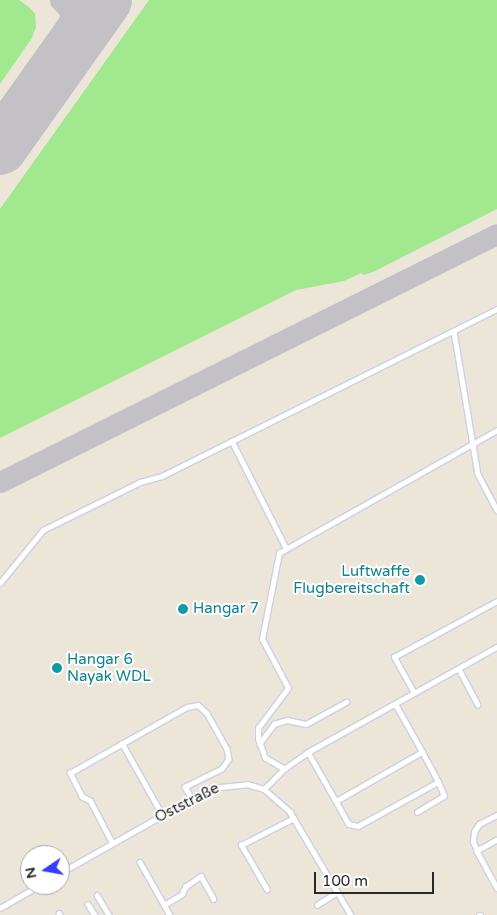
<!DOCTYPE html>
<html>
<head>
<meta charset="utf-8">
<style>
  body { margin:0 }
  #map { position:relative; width:497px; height:915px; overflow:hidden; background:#ece6d8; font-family:"Varela Round",sans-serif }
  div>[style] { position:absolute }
  .green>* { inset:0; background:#a1e88f }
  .taxiway>* { height:21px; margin:-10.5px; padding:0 10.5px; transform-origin:10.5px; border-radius:10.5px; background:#c3c0c6 }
  .runway>* { height:54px; margin:-27px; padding:0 27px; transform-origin:27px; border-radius:27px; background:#c3c0c6 }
  .roads { filter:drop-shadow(1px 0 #cdcee3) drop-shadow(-1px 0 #cdcee3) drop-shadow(0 1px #cdcee3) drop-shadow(0 -1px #cdcee3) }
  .service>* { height:4.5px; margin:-2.25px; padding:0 2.25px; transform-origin:2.25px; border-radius:2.25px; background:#fff }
  .dots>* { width:14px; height:14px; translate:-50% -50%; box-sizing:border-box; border:2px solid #fff; border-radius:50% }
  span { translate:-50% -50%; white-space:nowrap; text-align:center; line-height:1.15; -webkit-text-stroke:4px #fff; paint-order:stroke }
  .culture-label { font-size:15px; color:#0d838f }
  .right { translate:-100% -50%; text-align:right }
  .left { translate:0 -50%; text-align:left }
  .street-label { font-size:15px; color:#282828 }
  .north { position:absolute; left:20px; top:845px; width:50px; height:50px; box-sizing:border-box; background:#fff; border:1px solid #a9a9a9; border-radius:50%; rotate:258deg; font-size:14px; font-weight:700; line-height:20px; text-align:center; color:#282828 }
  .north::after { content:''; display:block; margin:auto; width:18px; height:22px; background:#323dff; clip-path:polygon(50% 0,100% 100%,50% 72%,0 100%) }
  .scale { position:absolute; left:314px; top:872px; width:120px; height:22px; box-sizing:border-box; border:2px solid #282828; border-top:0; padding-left:6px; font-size:15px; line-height:18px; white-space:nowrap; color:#282828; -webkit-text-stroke:4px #fff; paint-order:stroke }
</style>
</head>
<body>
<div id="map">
  <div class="green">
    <div style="clip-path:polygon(0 0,19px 0,29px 7px,35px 14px,36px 27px,32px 38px,0 84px)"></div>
    <div style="clip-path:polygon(149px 0,497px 0,497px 209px,373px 272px,363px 275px,361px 273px,344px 281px,296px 290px,0 438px,0 209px)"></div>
  </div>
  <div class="taxiway">
    <div style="left:60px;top:0;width:10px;rotate:45deg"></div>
    <div style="left:67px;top:7px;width:17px;rotate:65deg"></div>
    <div style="left:74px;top:22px;width:18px;rotate:96deg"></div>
    <div style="left:72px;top:40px;width:21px;rotate:115deg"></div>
    <div style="left:0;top:482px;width:555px;rotate:-26.52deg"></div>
  </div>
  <div class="runway">
    <div style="left:0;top:148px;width:181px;rotate:-54.6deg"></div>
  </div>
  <div class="roads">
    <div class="service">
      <div style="left:454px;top:331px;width:145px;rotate:80.5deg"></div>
      <div style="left:478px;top:474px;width:41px;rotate:62.2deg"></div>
      <div style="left:232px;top:441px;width:120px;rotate:63.2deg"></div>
      <div style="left:0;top:583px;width:68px;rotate:-50.9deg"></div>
      <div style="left:43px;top:530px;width:108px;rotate:-26.3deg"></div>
      <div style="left:140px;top:482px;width:23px;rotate:-15deg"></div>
      <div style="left:162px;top:476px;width:374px;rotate:-26.5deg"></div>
      <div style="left:459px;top:669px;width:40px;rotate:62deg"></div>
      <div style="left:414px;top:693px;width:41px;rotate:-119.1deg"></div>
      <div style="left:394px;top:657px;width:117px;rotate:-28.5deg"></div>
      <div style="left:122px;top:743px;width:81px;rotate:60.6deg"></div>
      <div style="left:259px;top:744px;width:25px;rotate:-53deg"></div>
      <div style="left:274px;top:724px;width:14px;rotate:-17deg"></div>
      <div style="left:287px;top:720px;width:19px;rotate:12deg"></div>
      <div style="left:306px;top:724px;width:46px;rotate:-28.8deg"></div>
      <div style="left:308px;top:752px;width:56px;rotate:60.3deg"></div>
      <div style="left:336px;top:801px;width:99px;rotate:-29.7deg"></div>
      <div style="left:422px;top:752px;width:55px;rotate:-119.4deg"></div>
      <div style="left:284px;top:769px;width:22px;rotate:-150deg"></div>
      <div style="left:265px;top:758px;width:20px;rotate:-110deg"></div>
      <div style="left:258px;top:739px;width:11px;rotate:-90deg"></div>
      <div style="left:258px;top:728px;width:50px;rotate:-53.1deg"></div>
      <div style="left:288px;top:688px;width:55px;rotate:-118deg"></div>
      <div style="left:262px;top:639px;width:88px;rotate:-78.8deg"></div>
      <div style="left:279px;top:553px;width:250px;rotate:-29.4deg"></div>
      <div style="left:264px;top:789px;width:28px;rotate:-45deg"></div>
      <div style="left:284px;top:769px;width:29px;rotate:-35deg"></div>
      <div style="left:308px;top:752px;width:216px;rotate:-29.1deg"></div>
      <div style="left:336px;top:801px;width:26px;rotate:61deg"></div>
      <div style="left:349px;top:824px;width:9px;rotate:13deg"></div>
      <div style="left:358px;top:826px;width:91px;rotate:-28.8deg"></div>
      <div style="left:438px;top:782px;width:34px;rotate:-118deg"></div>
      <div style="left:417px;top:812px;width:31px;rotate:-31deg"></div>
      <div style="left:444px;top:796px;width:15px;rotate:-113deg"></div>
      <div style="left:497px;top:840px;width:23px;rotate:151deg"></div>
      <div style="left:477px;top:851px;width:42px;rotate:61.6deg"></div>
      <div style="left:112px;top:843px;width:47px;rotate:-117.6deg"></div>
      <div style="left:90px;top:801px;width:9px;rotate:-153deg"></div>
      <div style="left:82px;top:797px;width:27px;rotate:-117deg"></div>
      <div style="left:70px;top:773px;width:134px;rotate:-29.4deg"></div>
      <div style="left:187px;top:707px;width:11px;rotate:-10deg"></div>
      <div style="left:198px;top:705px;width:12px;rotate:42deg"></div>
      <div style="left:207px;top:713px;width:41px;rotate:60.9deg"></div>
      <div style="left:227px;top:749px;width:10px;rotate:79deg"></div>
      <div style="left:229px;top:759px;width:12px;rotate:125deg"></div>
      <div style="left:222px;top:769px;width:41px;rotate:154.1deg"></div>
      <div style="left:185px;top:787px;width:13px;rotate:58deg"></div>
      <div style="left:477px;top:851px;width:10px;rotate:-114deg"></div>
      <div style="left:473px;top:842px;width:10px;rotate:-84deg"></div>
      <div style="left:474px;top:832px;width:9px;rotate:-58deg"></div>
      <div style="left:479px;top:824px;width:20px;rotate:-27deg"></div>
      <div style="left:140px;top:862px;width:61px;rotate:60.5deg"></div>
      <div style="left:60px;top:873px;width:173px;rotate:-29.4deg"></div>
      <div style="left:211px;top:788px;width:36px;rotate:-6deg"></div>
      <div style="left:247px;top:784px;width:18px;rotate:16deg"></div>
      <div style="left:264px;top:789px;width:35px;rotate:41deg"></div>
      <div style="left:290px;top:812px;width:120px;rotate:59.4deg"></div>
      <div style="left:267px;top:890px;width:52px;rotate:-120deg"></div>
      <div style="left:241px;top:845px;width:59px;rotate:-27deg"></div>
      <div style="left:97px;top:895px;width:23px;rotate:59deg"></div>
      <div style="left:88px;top:904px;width:13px;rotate:58deg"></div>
      <div style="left:164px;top:905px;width:21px;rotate:-31deg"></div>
      <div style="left:182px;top:894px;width:8px;rotate:-67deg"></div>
      <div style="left:185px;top:887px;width:19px;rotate:-35deg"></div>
      <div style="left:201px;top:876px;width:26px;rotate:61deg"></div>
      <div style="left:317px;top:905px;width:24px;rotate:-33deg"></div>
      <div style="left:0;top:908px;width:46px;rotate:-29.9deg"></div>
      <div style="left:59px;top:913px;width:2px;rotate:63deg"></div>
      <div style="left:479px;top:915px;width:2px"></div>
    </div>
  </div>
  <div class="dots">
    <div style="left:420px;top:580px;background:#0f9aa8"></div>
    <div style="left:183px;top:609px;background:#0f9aa8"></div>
    <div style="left:57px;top:668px;background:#0f9aa8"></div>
  </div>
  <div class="culture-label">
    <span class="right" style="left:410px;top:580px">Luftwaffe<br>Flugbereitschaft</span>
    <span class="left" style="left:193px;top:609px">Hangar 7</span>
    <span class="left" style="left:67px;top:668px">Hangar 6<br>Nayak WDL</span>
  </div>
  <div class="street-label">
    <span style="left:187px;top:803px;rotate:-27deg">Oststraße</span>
  </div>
  <div class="north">N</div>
  <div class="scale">100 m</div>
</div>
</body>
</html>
